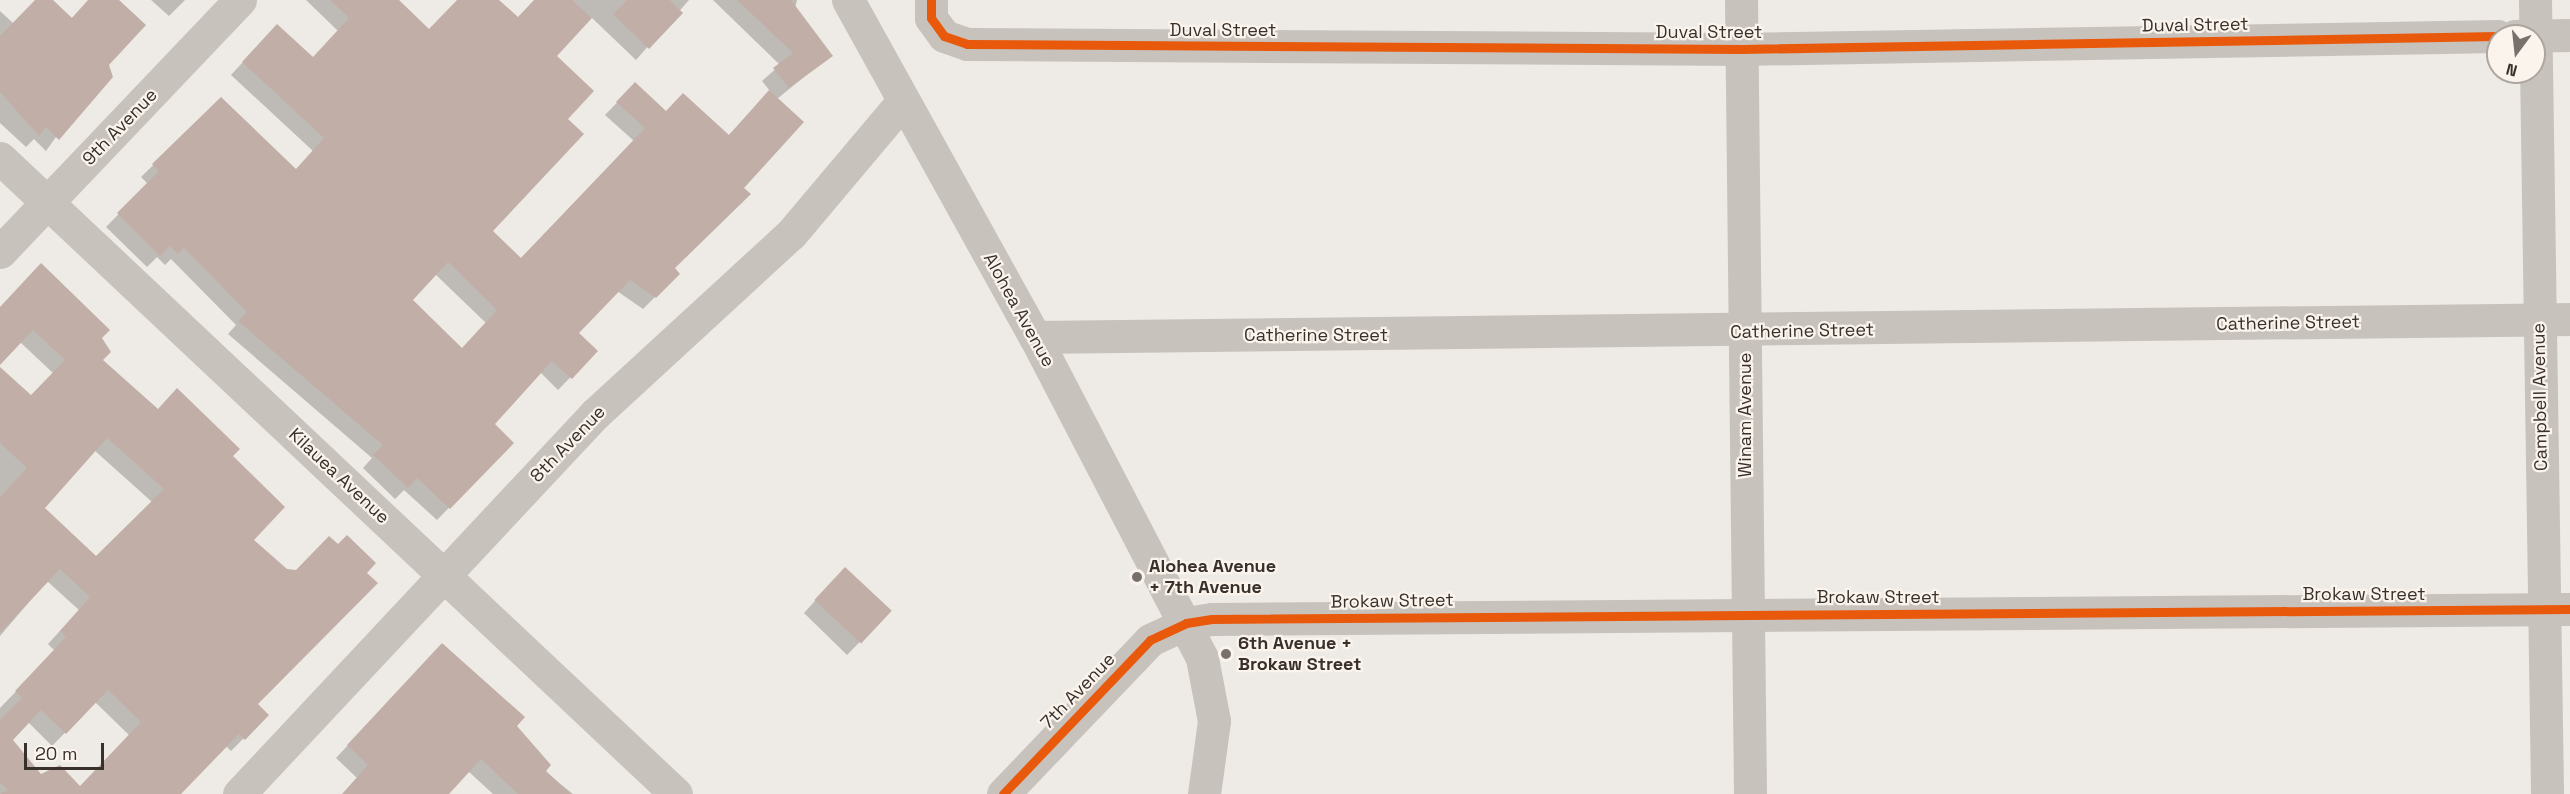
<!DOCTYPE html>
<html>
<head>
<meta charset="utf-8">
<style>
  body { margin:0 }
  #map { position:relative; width:2570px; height:794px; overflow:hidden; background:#eeeae5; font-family:"Space Grotesk",sans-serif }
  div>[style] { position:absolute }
  .shadow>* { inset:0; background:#0003 }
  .building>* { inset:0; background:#c1afa7; transform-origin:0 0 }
  .minor>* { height:33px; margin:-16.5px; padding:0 16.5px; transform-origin:16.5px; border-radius:16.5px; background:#c8c2bd }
  .cycleway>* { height:9px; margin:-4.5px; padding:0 4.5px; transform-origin:4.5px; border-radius:4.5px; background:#e8590c }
  .dots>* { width:16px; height:16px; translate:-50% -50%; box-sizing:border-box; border:3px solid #faf4ed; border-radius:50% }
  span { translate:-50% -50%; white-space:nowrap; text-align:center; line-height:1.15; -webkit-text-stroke:4.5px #faf4ed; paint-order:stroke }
  .street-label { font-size:18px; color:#392f2b }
  .poi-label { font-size:18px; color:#392f2b; font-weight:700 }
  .left { translate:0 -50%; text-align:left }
  .north { position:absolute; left:2486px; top:24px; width:60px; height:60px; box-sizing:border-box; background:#faf4ed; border:2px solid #ada59f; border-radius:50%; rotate:195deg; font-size:16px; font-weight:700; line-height:24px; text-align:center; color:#392f2b }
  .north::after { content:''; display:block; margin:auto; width:21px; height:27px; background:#78706c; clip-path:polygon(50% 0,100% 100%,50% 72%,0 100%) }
  .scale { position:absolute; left:24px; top:743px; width:80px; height:27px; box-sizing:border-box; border:3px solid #392f2b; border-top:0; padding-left:8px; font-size:18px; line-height:21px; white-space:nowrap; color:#392f2b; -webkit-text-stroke:4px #faf4ed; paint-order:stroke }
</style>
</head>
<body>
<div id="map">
  <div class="shadow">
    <div style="clip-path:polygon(37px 0,51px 0,71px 19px,89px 0,117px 0,107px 65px,46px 151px,34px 139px,26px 147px,0 123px,0 11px,14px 24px)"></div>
    <div style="clip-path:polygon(151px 0,185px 0,169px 16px)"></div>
    <div style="clip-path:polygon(evenodd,306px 0,397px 0,429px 31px,458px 0,496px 0,518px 19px,536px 0,689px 0,636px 60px,591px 17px,554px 56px,566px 119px,491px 231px,520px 259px,634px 141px,605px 115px,635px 84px,666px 113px,728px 136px,770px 91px,762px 81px,780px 65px,713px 0,797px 0,795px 9px,831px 55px,777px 99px,673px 269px,678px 274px,643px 309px,617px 291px,577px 333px,596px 351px,558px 390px,540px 372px,493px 424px,512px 443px,437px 520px,404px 490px,395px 499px,363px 468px,372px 458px,228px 334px,236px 325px,171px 259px,165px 265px,157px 257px,147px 267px,106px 227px,148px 184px,141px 177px,221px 99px,296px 170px,313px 151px,231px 75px,265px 38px,313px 58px,338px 31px,306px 0,435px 274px,486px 323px,462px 349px,411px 300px,435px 274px)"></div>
    <div style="clip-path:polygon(evenodd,0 308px,100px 338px,101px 360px,157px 411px,231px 456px,252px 540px,256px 704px,267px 715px,231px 751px,226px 746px,173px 794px,0 794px,0 708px,55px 651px,48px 644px,79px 610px,47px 581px,0 636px,0 369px,31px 397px,53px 373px,20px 342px,0 363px,0 308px,94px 450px,152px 502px,96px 558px,43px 508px,94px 450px,0 308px,95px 702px,130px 736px,80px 788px,41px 776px,11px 740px,28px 722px,52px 746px,95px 702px)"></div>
    <div style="clip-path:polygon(833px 581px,890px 611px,847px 655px,804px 613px)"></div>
    <div style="clip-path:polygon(430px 657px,515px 726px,544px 771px,573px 794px,493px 794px,468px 771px,447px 794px,343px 794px,357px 778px,336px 758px)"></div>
  </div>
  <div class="building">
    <div style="clip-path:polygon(35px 0,53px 0,72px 18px,88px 0,119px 0,146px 25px,109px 65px,113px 77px,59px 140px,46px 127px,39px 136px,0 92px,0 36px)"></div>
    <div style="clip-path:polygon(evenodd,330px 0,399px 0,429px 29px,457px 0,499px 0,518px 17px,534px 0,572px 0,592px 18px,557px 56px,594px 91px,568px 119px,584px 134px,493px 231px,521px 258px,645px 128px,616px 102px,635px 82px,666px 111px,683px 93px,729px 135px,769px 90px,804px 122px,744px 188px,751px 194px,675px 268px,680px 274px,656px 298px,630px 280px,579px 333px,598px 351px,572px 379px,552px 361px,495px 424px,514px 443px,450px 509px,417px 478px,408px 488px,373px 455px,383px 445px,238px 321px,247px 312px,184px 248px,178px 254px,170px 246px,160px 256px,117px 213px,159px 171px,152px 164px,221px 97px,296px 169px,324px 138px,242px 62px,277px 24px,313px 57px,349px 18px,330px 0,448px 262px,497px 310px,462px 348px,413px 300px,448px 262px)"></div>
    <div style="clip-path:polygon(627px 0,670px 0,683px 13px,649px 49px,613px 14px)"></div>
    <div style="clip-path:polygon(737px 0,791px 0,833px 56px,789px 88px,773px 68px,793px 53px)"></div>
    <div style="clip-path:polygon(evenodd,41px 263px,110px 330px,102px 338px,111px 352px,103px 360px,158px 409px,177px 388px,240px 449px,233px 456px,285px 507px,254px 540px,287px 569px,296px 570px,329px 536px,338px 544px,347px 535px,376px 563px,367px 573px,378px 583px,258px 704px,269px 715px,245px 740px,239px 734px,181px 794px,0 794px,8px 790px,0 783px,0 720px,22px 698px,15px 691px,66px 637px,60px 631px,90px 597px,60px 569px,0 633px,0 497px,27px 468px,0 443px,0 367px,31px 395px,65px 360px,33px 330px,0 365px,0 307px,41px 263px,107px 438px,164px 489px,96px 556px,45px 508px,107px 438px,41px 263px,108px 690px,141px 722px,80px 786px,60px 765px,41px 774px,13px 740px,41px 710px,66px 734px,108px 690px)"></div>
    <div style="left:845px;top:567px;width:64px;height:45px;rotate:43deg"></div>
    <div style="clip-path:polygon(442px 643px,525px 717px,517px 726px,551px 765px,546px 771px,571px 794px,518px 794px,481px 759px,449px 794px,342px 794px,368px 765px,347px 745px)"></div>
  </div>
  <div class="minor">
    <div style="left:848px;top:0;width:385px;rotate:61deg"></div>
    <div style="left:1035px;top:337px;width:362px;rotate:62.5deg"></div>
    <div style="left:1202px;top:658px;width:64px;rotate:79.2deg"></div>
    <div style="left:1214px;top:721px;width:74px;rotate:97.8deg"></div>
    <div style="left:931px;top:0;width:18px;rotate:90deg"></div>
    <div style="left:931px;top:18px;width:22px;rotate:54deg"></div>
    <div style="left:944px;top:36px;width:24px;rotate:19deg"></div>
    <div style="left:967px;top:44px;width:774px;rotate:0.37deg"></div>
    <div style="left:1741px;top:49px;width:757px;rotate:-0.98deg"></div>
    <div style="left:1741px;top:0;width:794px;rotate:89.35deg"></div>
    <div style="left:2535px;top:0;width:794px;rotate:89.13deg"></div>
    <div style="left:2515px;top:36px;width:55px;rotate:-1deg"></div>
    <div style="left:0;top:158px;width:928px;rotate:43.25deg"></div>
    <div style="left:0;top:252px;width:348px;rotate:-46.4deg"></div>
    <div style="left:1035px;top:337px;width:1535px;rotate:-0.67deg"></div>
    <div style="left:239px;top:794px;width:521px;rotate:-46.87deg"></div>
    <div style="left:595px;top:414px;width:266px;rotate:-42.6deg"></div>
    <div style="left:791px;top:234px;width:172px;rotate:-49.9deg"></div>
    <div style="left:1003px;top:794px;width:213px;rotate:-46.3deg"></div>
    <div style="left:1150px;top:640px;width:40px;rotate:-25deg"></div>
    <div style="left:1186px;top:623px;width:26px;rotate:-9deg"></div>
    <div style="left:1212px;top:619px;width:1358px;rotate:-0.42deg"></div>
  </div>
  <div class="cycleway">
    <div style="left:931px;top:0;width:18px;rotate:90deg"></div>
    <div style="left:931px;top:18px;width:22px;rotate:54deg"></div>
    <div style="left:944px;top:36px;width:24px;rotate:19deg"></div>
    <div style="left:967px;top:44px;width:774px;rotate:0.37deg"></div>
    <div style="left:1741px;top:49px;width:757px;rotate:-0.98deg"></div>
    <div style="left:1003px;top:794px;width:213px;rotate:-46.3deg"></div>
    <div style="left:1150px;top:640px;width:40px;rotate:-25deg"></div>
    <div style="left:1186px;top:623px;width:26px;rotate:-9deg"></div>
    <div style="left:1212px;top:619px;width:1358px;rotate:-0.42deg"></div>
  </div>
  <div class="dots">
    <div style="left:1137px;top:577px;background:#78706c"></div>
    <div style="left:1226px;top:654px;background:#78706c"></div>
  </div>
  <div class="street-label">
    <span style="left:2195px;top:25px;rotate:-1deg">Duval Street</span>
    <span style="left:1223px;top:30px">Duval Street</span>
    <span style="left:1709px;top:32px">Duval Street</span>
    <span style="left:120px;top:127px;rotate:-46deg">9th Avenue</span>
    <span style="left:1019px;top:310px;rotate:61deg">Alohea Avenue</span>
    <span style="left:2288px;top:323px;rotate:-1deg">Catherine Street</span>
    <span style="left:1802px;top:331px;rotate:-1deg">Catherine Street</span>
    <span style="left:1316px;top:335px">Catherine Street</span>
    <span style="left:2540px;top:397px;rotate:-91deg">Campbell Avenue</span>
    <span style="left:1745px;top:415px;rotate:-90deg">Winam Avenue</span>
    <span style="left:568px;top:444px;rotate:-46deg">8th Avenue</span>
    <span style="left:339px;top:476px;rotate:43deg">Kilauea Avenue</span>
    <span style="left:2364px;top:594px">Brokaw Street</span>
    <span style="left:1878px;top:597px">Brokaw Street</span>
    <span style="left:1392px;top:601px;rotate:-1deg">Brokaw Street</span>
    <span style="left:1078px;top:691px;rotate:-46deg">7th Avenue</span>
  </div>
  <div class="poi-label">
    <span class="left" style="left:1149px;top:577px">Alohea Avenue<br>+ 7th Avenue</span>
    <span class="left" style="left:1238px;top:654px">6th Avenue +<br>Brokaw Street</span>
  </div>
  <div class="north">N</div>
  <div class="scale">20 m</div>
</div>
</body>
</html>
